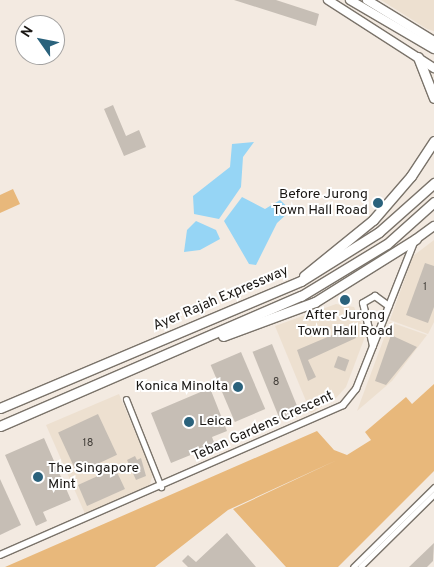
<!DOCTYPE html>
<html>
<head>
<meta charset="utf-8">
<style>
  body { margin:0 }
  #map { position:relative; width:434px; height:567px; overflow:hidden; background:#f3eae1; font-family:Overpass,sans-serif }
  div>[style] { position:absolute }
  .built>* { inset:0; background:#ede0d0 }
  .green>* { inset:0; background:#e8b87b }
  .water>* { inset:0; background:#96d5f5 }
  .building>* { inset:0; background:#c6beb5; transform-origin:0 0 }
  .roads { filter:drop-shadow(1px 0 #7a736a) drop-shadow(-1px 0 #7a736a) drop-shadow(0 1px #7a736a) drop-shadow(0 -1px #7a736a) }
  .minor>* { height:5px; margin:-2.5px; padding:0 2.5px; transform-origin:2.5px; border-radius:2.5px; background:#fff }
  .tertiary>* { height:6px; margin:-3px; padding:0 3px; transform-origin:3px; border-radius:3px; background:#fff }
  .primary>* { height:8px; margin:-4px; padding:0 4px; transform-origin:4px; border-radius:4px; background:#fff }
  .motorway>* { height:9px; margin:-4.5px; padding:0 4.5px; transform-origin:4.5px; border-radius:4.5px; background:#fff }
  .dots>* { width:14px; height:14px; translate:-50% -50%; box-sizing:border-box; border:2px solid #fff; border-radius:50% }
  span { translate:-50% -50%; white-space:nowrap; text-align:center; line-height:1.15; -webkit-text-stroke:4px #fff; paint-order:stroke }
  .number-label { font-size:11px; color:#45413c }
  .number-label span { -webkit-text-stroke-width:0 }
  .poi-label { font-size:14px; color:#1a1714 }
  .right { translate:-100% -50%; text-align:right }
  .left { translate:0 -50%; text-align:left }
  .street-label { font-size:14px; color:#1a1714 }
  .north { position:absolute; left:15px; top:15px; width:50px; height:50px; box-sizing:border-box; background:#fff; border:1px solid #a3a2a1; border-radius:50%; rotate:303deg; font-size:14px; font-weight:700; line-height:20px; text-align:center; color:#1a1714 }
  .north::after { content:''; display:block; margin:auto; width:18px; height:22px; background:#2a627c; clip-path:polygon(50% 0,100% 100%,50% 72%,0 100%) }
</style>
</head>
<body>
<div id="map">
  <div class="built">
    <div style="clip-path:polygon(381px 0,434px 0,434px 31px,427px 29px)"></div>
    <div style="clip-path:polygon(434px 240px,434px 322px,428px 334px,390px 320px,413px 256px)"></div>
    <div style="clip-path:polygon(336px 304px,354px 307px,366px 334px,346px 387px,336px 398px,311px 413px,275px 326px)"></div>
    <div style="clip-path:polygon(390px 322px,427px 335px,392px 381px,357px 411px)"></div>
    <div style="clip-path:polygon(119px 394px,153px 474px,149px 487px,86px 516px,46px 425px)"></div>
  </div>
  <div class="green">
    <div style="clip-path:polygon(13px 189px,20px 204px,0 213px,0 195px)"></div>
    <div style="clip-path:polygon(434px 384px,434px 471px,338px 567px,286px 567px,233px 509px,337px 460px,228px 510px,155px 567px,5px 567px,317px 431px,334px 450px,347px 455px,371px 440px,365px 432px,406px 397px,412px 404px)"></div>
  </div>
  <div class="water">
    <div style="clip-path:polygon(254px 142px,243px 157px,241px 187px,219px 219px,194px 214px,193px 196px,230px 167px,232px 144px)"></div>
    <div style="clip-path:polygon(242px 197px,265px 209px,280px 200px,291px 210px,277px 223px,256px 265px,249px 264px,224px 221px)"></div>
    <div style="clip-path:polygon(196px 221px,216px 230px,220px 239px,200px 250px,184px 252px,187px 230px)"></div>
  </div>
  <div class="building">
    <div style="clip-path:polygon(234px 0,276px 0,319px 14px,316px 26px)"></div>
    <div style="clip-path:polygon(113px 105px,126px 136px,139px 130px,146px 147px,124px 156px,104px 109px)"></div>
    <div style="clip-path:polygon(425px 263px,434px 266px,434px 307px,428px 323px,406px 315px)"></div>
    <div style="clip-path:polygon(351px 327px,356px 338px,308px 360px,316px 377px,308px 381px,297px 350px)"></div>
    <div style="clip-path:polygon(391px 335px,417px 347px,386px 385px,375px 381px)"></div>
    <div style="left:272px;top:344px;width:73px;height:21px;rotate:68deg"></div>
    <div style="left:241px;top:352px;width:62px;height:33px;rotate:67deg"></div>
    <div style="left:338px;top:356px;width:12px;height:12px;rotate:20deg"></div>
    <div style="clip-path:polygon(210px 388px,227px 431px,212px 437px,215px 445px,171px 463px,151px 413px)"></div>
    <div style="left:98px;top:414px;width:45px;height:44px;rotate:65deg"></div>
    <div style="clip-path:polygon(44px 438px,71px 500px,43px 512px,47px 521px,36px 526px,5px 455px)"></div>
    <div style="clip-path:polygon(135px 456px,137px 460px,141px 458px,146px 476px,136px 480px,127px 460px)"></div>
    <div style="clip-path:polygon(111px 470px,116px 470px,125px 489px,87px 506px,78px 485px)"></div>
    <div style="clip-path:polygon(0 479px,21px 525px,0 535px)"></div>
    <div style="clip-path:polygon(227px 533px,256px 567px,188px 567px,182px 561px,188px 555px,196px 562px)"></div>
    <div style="clip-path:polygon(434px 543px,433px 561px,427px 567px,409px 567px)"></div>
  </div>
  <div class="roads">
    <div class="minor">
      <div style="left:126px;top:399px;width:95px;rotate:68.3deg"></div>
      <div style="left:353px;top:567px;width:114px;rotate:-44.6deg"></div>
      <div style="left:360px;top:567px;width:104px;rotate:-44.6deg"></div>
    </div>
    <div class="tertiary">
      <div style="left:373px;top:346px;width:44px;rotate:-103.1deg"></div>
      <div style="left:363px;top:303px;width:14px;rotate:-30deg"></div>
      <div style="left:375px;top:296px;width:17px;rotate:36deg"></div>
      <div style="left:0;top:555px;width:374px;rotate:-23.6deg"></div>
      <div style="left:343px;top:405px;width:21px;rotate:-51deg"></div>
      <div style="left:356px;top:389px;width:160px;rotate:-68.4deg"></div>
    </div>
    <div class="primary">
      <div style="left:328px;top:0;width:126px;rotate:32.7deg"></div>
      <div style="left:350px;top:0;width:97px;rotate:30.3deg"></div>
      <div style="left:367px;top:0;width:79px;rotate:31.5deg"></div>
      <div style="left:416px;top:239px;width:22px;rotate:-36deg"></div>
    </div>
    <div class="motorway">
      <div style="left:418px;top:57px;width:44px;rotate:68.7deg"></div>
      <div style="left:304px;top:276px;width:89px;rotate:-39.1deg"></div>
      <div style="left:373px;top:220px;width:58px;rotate:-49.2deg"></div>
      <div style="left:411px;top:176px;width:42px;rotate:-56.7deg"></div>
      <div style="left:223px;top:336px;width:98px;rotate:-20.3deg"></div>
      <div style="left:315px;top:302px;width:119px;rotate:-32deg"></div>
      <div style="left:0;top:408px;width:327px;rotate:-22.9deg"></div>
      <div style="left:301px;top:281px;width:92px;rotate:-32.1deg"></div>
      <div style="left:379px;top:232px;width:74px;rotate:-41.7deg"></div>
      <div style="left:0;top:426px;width:328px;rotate:-23.4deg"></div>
      <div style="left:301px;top:296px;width:100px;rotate:-31.2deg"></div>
      <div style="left:387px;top:244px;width:63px;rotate:-41.8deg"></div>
    </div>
  </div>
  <div class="dots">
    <div style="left:378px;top:203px;background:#2a627c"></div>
    <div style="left:345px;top:300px;background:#2a627c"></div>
    <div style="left:238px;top:387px;background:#2a627c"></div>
    <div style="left:189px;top:422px;background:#2a627c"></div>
    <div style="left:38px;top:477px;background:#2a627c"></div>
  </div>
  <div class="number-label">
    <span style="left:425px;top:287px">1</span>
    <span style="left:276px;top:382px">8</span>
    <span style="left:88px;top:443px">18</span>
  </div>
  <div class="poi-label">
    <span class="right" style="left:368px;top:203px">Before Jurong<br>Town Hall Road</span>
    <span style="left:345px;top:324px">After Jurong<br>Town Hall Road</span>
    <span class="right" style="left:228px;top:387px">Konica Minolta</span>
    <span class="left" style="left:199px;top:422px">Leica</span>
    <span class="left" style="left:48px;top:477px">The Singapore<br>Mint</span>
  </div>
  <div class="street-label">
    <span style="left:221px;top:299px;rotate:-23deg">Ayer Rajah Expressway</span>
    <span style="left:263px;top:427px;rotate:-24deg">Teban Gardens Crescent</span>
  </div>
  <div class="north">N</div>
</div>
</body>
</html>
